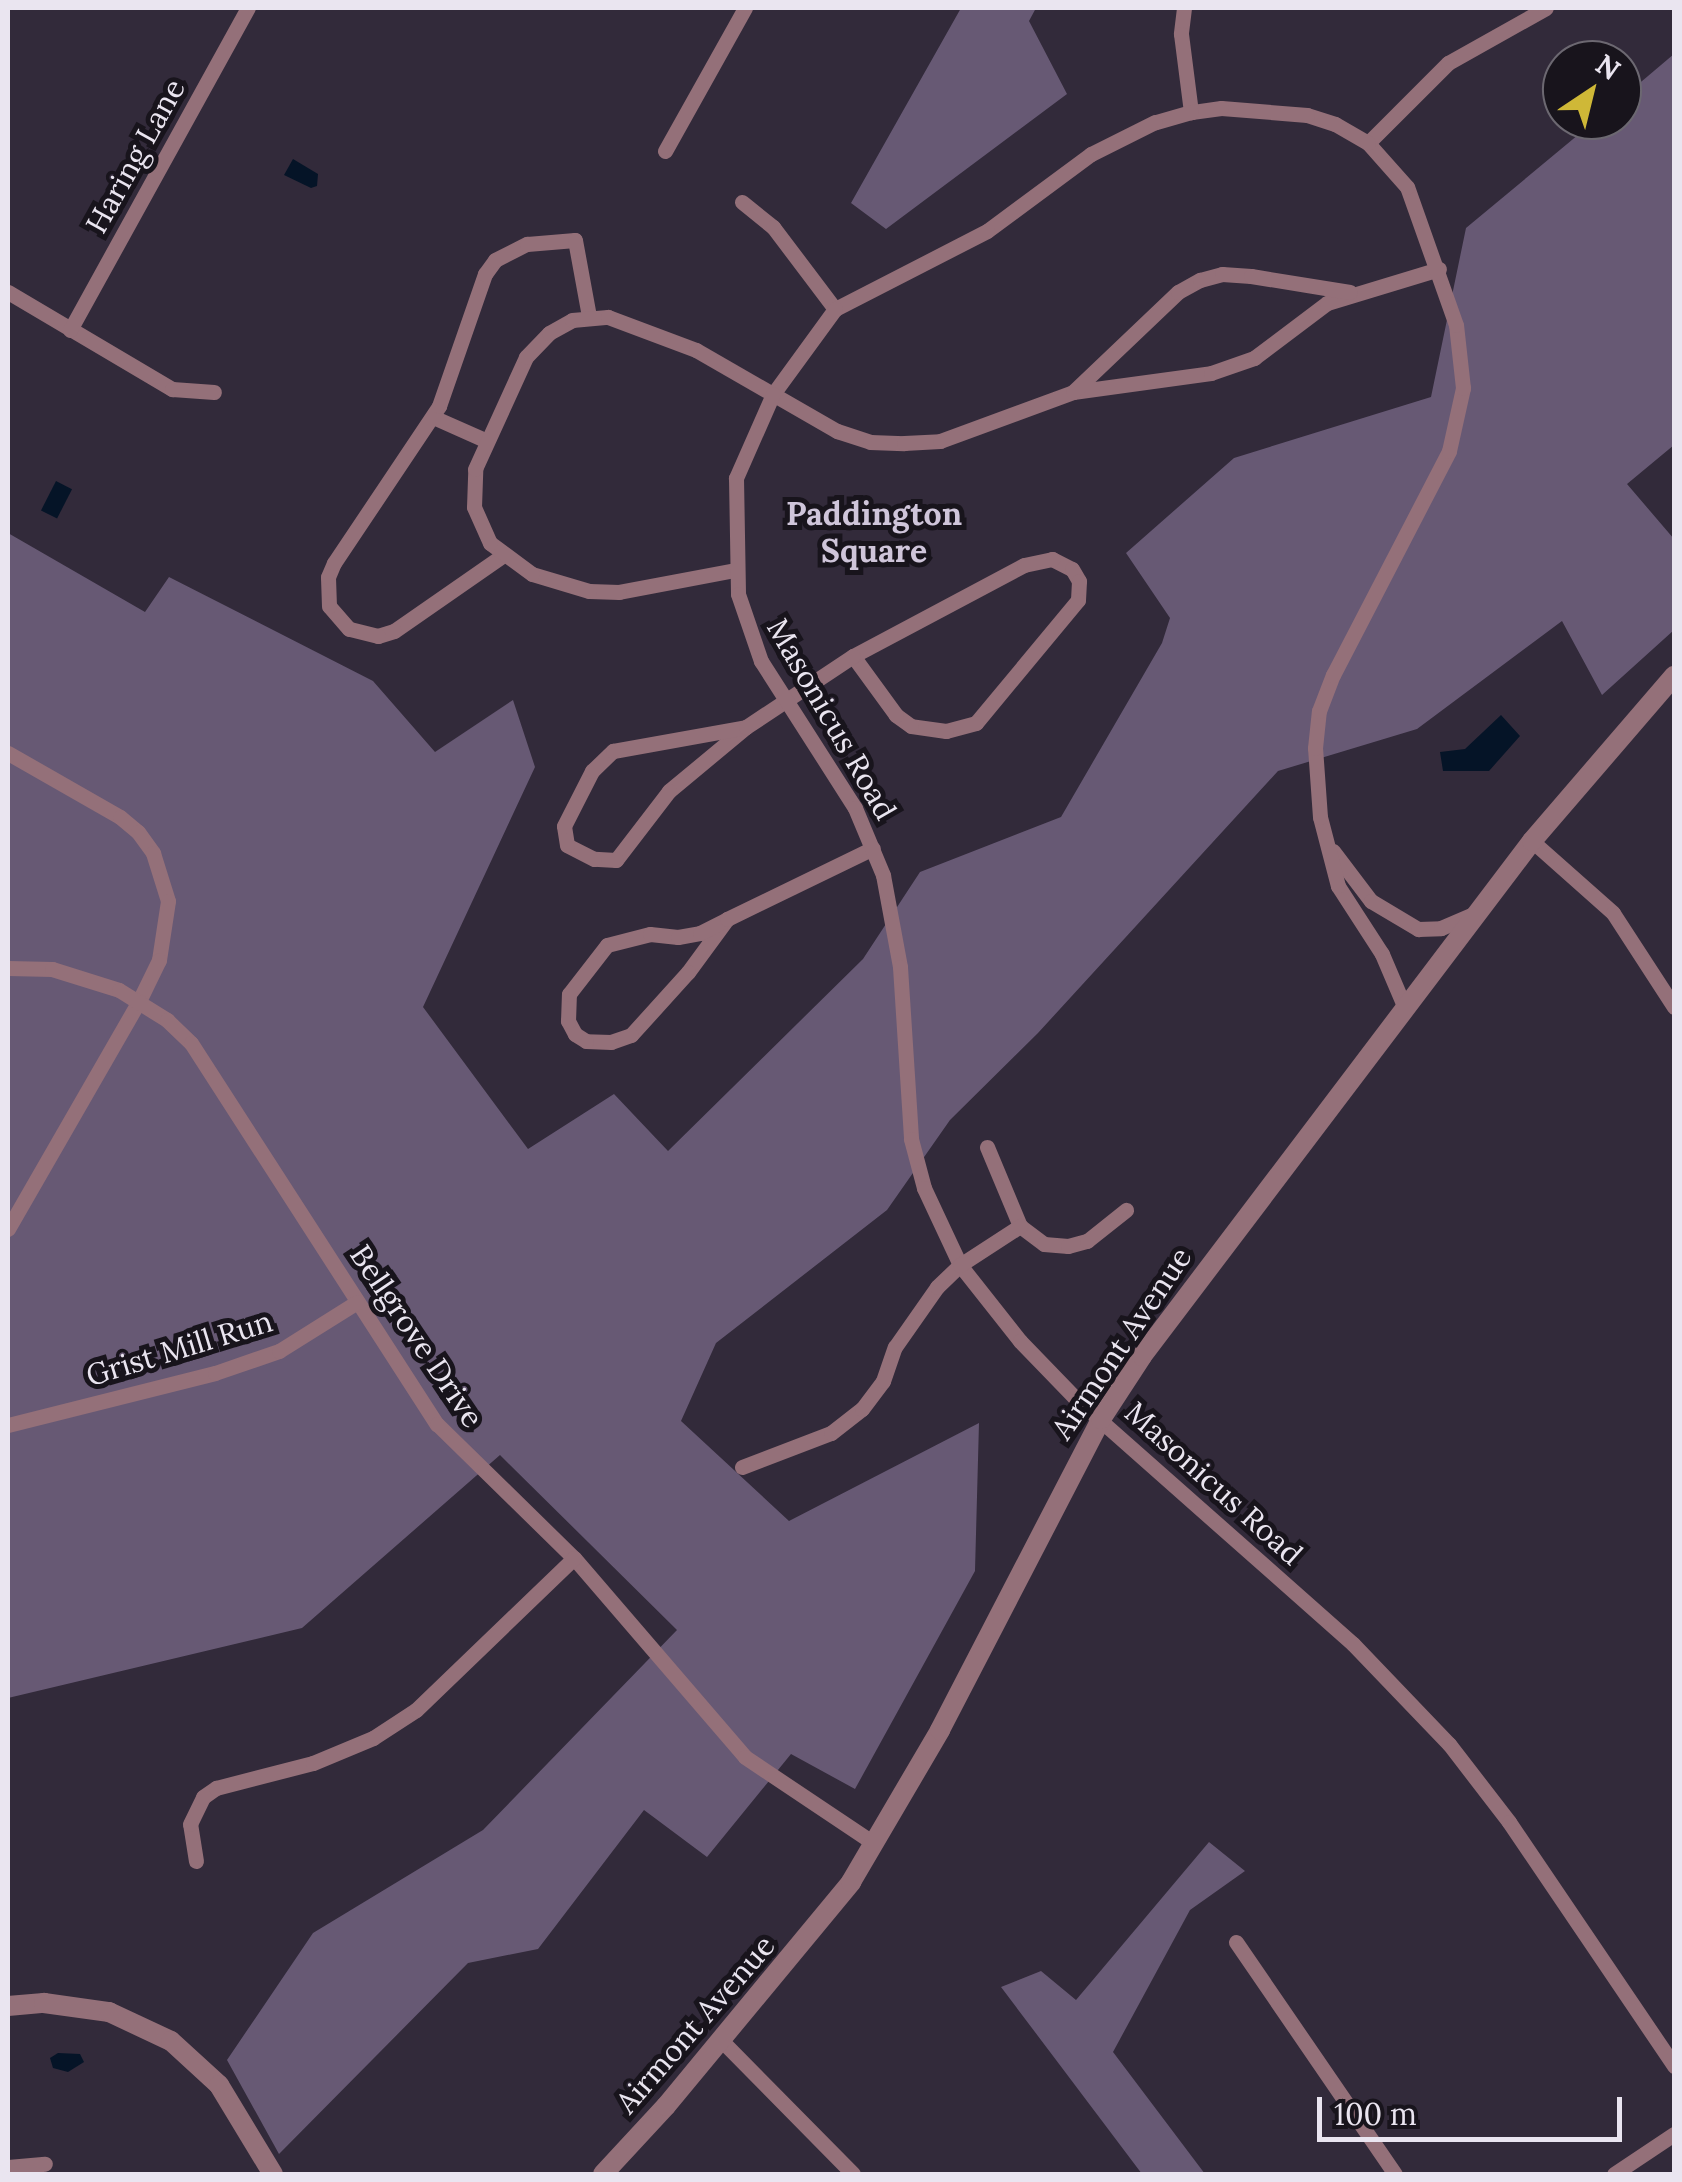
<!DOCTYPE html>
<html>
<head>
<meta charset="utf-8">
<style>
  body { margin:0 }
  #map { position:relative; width:1682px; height:2182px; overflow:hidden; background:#322a3a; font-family:Lora,serif }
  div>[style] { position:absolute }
  .forest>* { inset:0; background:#675974 }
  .water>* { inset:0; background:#051427; transform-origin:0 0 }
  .minor>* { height:15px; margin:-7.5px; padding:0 7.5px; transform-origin:7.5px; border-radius:7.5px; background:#947079 }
  .tertiary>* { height:20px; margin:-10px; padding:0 10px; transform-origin:10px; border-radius:10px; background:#947079 }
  span { translate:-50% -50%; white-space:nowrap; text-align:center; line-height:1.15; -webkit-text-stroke:10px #18141c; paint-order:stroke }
  .street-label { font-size:30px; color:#eae5f0 }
  .neighbourhood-label { font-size:32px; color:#cfc5da; font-weight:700 }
  .frame { position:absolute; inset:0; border:10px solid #eae5f0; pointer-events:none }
  .north { position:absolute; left:1542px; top:40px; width:100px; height:100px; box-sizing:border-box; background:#18141c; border:2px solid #6c6871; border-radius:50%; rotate:35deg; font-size:28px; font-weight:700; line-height:40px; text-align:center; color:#eae5f0 }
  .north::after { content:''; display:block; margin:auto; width:35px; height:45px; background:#cfb837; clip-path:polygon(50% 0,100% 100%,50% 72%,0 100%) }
  .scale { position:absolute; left:1317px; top:2097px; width:305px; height:45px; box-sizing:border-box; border:5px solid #eae5f0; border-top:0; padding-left:12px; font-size:30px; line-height:35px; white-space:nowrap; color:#eae5f0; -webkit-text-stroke:8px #18141c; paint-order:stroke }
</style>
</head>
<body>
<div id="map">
  <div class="forest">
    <div style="clip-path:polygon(961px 8px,1036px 8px,1029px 21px,1067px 94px,886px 229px,851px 203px)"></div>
    <div style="clip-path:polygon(1674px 54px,1674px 445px,1627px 484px,1674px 539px,1674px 630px,1602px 695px,1562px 621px,1417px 729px,1278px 771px,1038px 1033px,950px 1120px,887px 1210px,716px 1343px,681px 1421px,789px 1521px,979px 1423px,975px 1571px,855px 1789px,791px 1754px,707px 1857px,644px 1810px,538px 1949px,468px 1963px,279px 2154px,227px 2060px,313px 1933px,483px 1830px,677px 1630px,500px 1455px,302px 1628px,8px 1698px,8px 533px,145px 612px,169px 577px,373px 681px,435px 752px,513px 700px,535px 767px,423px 1007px,528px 1149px,614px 1094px,668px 1151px,863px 959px,920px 872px,1061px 817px,1162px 643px,1170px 618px,1126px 553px,1234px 458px,1431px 397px,1466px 228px,1596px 120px,1622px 120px,1622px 98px)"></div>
    <div style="clip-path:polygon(1209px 1842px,1245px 1871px,1190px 1910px,1113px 2052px,1205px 2174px,1142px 2174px,1001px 1987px,1041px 1971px,1076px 2000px)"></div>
  </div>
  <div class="water">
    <div style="clip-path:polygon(293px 159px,318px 174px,317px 186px,311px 188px,284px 175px)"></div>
    <div style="left:56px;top:481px;width:18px;height:33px;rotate:27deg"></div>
    <div style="clip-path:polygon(1501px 715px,1520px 736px,1489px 771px,1443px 771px,1440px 752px,1465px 749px)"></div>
    <div style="clip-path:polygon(58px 2053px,80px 2054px,84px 2062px,68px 2072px,53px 2068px,50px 2058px)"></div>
  </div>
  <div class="minor">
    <div style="left:1184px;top:8px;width:26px;rotate:97deg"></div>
    <div style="left:1181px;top:34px;width:79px;rotate:82.7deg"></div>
    <div style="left:1368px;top:143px;width:113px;rotate:-45deg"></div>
    <div style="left:1448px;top:63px;width:112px;rotate:-29.3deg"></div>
    <div style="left:665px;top:151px;width:164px;rotate:-60.8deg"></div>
    <div style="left:742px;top:202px;width:40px;rotate:39deg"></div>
    <div style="left:773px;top:227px;width:103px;rotate:52.9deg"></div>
    <div style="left:8px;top:292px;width:191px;rotate:30.6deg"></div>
    <div style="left:172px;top:389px;width:42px;rotate:4.1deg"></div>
    <div style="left:70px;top:330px;width:368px;rotate:-61.1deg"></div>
    <div style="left:1073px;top:392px;width:139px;rotate:-7.8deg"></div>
    <div style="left:1211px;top:373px;width:46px;rotate:-19.2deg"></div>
    <div style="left:1254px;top:358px;width:91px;rotate:-37deg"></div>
    <div style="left:1327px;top:303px;width:117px;rotate:-16.9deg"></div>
    <div style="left:433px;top:417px;width:57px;rotate:23.9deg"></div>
    <div style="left:502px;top:556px;width:131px;rotate:145.2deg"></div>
    <div style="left:394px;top:631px;width:17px;rotate:163deg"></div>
    <div style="left:378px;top:636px;width:30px;rotate:-166deg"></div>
    <div style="left:349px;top:629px;width:30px;rotate:-131deg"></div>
    <div style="left:329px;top:606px;width:29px;rotate:-92deg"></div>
    <div style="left:328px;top:577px;width:15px;rotate:-67deg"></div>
    <div style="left:334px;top:563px;width:189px;rotate:-56.2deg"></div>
    <div style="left:439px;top:406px;width:140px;rotate:-70.8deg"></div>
    <div style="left:485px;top:274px;width:17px;rotate:-54deg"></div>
    <div style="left:495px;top:260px;width:36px;rotate:-27deg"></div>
    <div style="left:527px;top:244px;width:48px;rotate:-4.8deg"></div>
    <div style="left:575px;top:240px;width:77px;rotate:79.6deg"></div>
    <div style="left:1052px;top:559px;width:22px;rotate:27deg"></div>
    <div style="left:1072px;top:569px;width:14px;rotate:60deg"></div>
    <div style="left:1079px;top:581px;width:19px;rotate:93deg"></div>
    <div style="left:1078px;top:600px;width:160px;rotate:129.7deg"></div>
    <div style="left:976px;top:723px;width:31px;rotate:165deg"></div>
    <div style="left:946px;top:731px;width:35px;rotate:-172deg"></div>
    <div style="left:911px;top:726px;width:19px;rotate:-144deg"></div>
    <div style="left:896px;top:715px;width:73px;rotate:-126.1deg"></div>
    <div style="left:853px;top:656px;width:194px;rotate:-28deg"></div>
    <div style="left:1024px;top:565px;width:29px;rotate:-12deg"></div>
    <div style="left:735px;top:570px;width:118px;rotate:169.3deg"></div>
    <div style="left:619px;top:592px;width:30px;rotate:-178deg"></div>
    <div style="left:589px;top:591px;width:59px;rotate:-163.4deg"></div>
    <div style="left:532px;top:574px;width:52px;rotate:-143.6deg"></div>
    <div style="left:490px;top:543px;width:39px;rotate:-114deg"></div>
    <div style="left:474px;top:507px;width:38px;rotate:-88deg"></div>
    <div style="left:475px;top:469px;width:123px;rotate:-65.5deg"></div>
    <div style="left:526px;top:357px;width:33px;rotate:-46deg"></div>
    <div style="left:549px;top:333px;width:26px;rotate:-29deg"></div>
    <div style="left:572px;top:320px;width:36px;rotate:-5deg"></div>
    <div style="left:608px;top:317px;width:94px;rotate:20.6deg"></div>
    <div style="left:696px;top:350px;width:163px;rotate:29.9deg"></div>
    <div style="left:837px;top:431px;width:35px;rotate:18deg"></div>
    <div style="left:870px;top:442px;width:34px;rotate:2deg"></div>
    <div style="left:904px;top:443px;width:36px;rotate:-3deg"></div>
    <div style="left:940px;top:441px;width:142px;rotate:-20.2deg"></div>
    <div style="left:1073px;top:392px;width:145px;rotate:-43.6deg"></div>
    <div style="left:1178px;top:292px;width:25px;rotate:-29deg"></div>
    <div style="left:1200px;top:280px;width:23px;rotate:-15deg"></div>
    <div style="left:1222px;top:274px;width:29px;rotate:4deg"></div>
    <div style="left:1251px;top:276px;width:100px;rotate:9.2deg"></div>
    <div style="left:746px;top:727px;width:100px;rotate:140.3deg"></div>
    <div style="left:669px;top:791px;width:87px;rotate:127.5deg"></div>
    <div style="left:616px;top:860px;width:22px;rotate:-177deg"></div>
    <div style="left:594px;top:859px;width:30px;rotate:-153deg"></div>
    <div style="left:567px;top:845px;width:19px;rotate:-99deg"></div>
    <div style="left:564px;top:826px;width:62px;rotate:-63deg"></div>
    <div style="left:592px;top:771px;width:29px;rotate:-44deg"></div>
    <div style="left:613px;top:751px;width:135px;rotate:-10.2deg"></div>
    <div style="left:746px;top:727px;width:128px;rotate:-33.6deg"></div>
    <div style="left:8px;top:753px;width:129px;rotate:29.7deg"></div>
    <div style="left:120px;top:817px;width:23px;rotate:40deg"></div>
    <div style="left:138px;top:832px;width:26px;rotate:54deg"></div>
    <div style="left:153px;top:853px;width:50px;rotate:72.6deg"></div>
    <div style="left:168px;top:901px;width:60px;rotate:98.7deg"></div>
    <div style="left:159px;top:960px;width:46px;rotate:116deg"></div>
    <div style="left:139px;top:1001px;width:263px;rotate:119.9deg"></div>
    <div style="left:1532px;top:841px;width:108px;rotate:41.6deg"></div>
    <div style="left:1613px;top:913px;width:112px;rotate:57deg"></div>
    <div style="left:1333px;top:851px;width:63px;rotate:52.8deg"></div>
    <div style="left:1371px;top:901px;width:55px;rotate:30.8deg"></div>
    <div style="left:1418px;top:929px;width:23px;rotate:-2deg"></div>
    <div style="left:1441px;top:928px;width:40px;rotate:-23.4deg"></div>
    <div style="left:727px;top:919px;width:66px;rotate:126.3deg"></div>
    <div style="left:688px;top:972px;width:85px;rotate:132.1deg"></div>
    <div style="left:631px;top:1035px;width:21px;rotate:161deg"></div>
    <div style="left:611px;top:1042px;width:25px;rotate:-178deg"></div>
    <div style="left:586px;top:1041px;width:13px;rotate:-148deg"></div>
    <div style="left:575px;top:1034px;width:15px;rotate:-118deg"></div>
    <div style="left:568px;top:1021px;width:27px;rotate:-88deg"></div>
    <div style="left:569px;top:994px;width:62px;rotate:-52.2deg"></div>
    <div style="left:607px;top:945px;width:44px;rotate:-14.3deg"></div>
    <div style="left:650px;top:934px;width:28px;rotate:6deg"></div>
    <div style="left:678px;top:937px;width:22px;rotate:-10deg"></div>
    <div style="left:700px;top:933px;width:30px;rotate:-27deg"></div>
    <div style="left:727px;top:919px;width:162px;rotate:-25.9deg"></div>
    <div style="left:8px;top:968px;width:44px;rotate:1.3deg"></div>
    <div style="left:52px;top:969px;width:70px;rotate:17.4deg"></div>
    <div style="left:119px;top:990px;width:57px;rotate:32deg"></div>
    <div style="left:167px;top:1020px;width:33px;rotate:44deg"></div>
    <div style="left:191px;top:1043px;width:454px;rotate:57.2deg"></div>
    <div style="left:437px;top:1424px;width:192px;rotate:44.4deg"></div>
    <div style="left:574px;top:1558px;width:262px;rotate:49.3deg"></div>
    <div style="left:745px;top:1757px;width:156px;rotate:33.8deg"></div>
    <div style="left:1405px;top:1008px;width:59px;rotate:-113.1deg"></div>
    <div style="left:1382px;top:954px;width:81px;rotate:-122.9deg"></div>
    <div style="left:1338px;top:886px;width:71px;rotate:-104.6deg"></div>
    <div style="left:1320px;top:817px;width:69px;rotate:-94.1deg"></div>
    <div style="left:1315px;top:748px;width:37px;rotate:-84deg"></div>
    <div style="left:1319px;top:711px;width:39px;rotate:-69deg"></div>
    <div style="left:1333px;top:675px;width:252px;rotate:-62.6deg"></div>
    <div style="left:1449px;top:451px;width:65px;rotate:-77.5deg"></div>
    <div style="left:1463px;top:388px;width:63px;rotate:-96.3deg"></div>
    <div style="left:1456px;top:325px;width:146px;rotate:-109.5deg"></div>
    <div style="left:1407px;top:187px;width:59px;rotate:-131.6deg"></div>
    <div style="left:1368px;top:143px;width:38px;rotate:-150deg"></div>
    <div style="left:1335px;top:124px;width:29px;rotate:-162deg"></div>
    <div style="left:1307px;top:115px;width:86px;rotate:-175.3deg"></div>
    <div style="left:1221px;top:108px;width:30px;rotate:172deg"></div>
    <div style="left:1191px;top:112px;width:37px;rotate:164deg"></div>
    <div style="left:1155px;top:122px;width:72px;rotate:153.4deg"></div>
    <div style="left:1091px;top:154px;width:129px;rotate:143.5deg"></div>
    <div style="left:987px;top:231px;width:171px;rotate:152.8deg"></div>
    <div style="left:835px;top:309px;width:105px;rotate:126.1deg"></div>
    <div style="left:773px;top:394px;width:92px;rotate:113.8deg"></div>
    <div style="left:736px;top:478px;width:116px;rotate:89deg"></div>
    <div style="left:738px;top:594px;width:71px;rotate:71.1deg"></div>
    <div style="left:761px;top:661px;width:174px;rotate:57.4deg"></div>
    <div style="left:855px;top:808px;width:73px;rotate:67.3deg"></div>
    <div style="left:883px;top:875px;width:94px;rotate:79.5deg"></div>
    <div style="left:900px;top:967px;width:172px;rotate:86.3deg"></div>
    <div style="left:911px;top:1139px;width:51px;rotate:75.1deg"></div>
    <div style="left:924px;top:1188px;width:85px;rotate:64.9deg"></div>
    <div style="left:960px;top:1265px;width:97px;rotate:51.7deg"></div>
    <div style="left:1020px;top:1341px;width:79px;rotate:46deg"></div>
    <div style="left:1075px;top:1398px;width:371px;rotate:41.5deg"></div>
    <div style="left:1353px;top:1644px;width:139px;rotate:46.2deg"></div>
    <div style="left:1449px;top:1744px;width:98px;rotate:52.4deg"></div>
    <div style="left:1509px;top:1822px;width:295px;rotate:55.9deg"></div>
    <div style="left:987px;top:1147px;width:86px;rotate:67.3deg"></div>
    <div style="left:1020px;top:1226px;width:30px;rotate:37deg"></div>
    <div style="left:1044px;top:1244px;width:24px;rotate:5deg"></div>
    <div style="left:1068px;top:1246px;width:20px;rotate:-15deg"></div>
    <div style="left:1087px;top:1241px;width:50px;rotate:-38.5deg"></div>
    <div style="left:8px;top:1425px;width:213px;rotate:-14.1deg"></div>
    <div style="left:215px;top:1373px;width:68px;rotate:-19deg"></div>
    <div style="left:279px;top:1351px;width:92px;rotate:-32.1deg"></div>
    <div style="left:742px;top:1467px;width:95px;rotate:-20.9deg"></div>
    <div style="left:831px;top:1433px;width:39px;rotate:-38deg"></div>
    <div style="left:862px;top:1409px;width:35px;rotate:-53deg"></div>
    <div style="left:883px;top:1381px;width:36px;rotate:-71deg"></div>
    <div style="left:895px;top:1347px;width:73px;rotate:-55deg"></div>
    <div style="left:937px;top:1287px;width:32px;rotate:-44deg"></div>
    <div style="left:960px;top:1265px;width:72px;rotate:-33deg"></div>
    <div style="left:196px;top:1861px;width:37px;rotate:-99deg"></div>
    <div style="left:190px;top:1824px;width:30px;rotate:-64deg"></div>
    <div style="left:203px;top:1797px;width:16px;rotate:-35deg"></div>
    <div style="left:216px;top:1788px;width:100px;rotate:-14.5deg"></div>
    <div style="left:313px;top:1763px;width:65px;rotate:-22.6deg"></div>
    <div style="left:373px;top:1738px;width:51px;rotate:-33.1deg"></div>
    <div style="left:416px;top:1710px;width:219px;rotate:-43.9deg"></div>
    <div style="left:1236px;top:1942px;width:281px;rotate:55.6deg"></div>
    <div style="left:721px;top:2040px;width:188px;rotate:45.4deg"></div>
    <div style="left:8px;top:2167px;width:37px;rotate:-5deg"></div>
    <div style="left:1614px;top:2174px;width:72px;rotate:-33.7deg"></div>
  </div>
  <div class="tertiary">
    <div style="left:8px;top:2006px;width:36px;rotate:-5deg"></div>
    <div style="left:44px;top:2003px;width:66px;rotate:7.9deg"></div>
    <div style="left:109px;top:2012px;width:68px;rotate:25.1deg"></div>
    <div style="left:171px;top:2041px;width:65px;rotate:42.5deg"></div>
    <div style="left:219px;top:2085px;width:104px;rotate:58.8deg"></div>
    <div style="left:603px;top:2174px;width:93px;rotate:-47.2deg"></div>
    <div style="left:666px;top:2106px;width:291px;rotate:-50.4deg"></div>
    <div style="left:851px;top:1882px;width:176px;rotate:-59.6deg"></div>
    <div style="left:940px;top:1730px;width:350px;rotate:-62.6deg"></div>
    <div style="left:1101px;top:1419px;width:75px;rotate:-56.9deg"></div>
    <div style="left:1142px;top:1356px;width:646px;rotate:-52.86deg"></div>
    <div style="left:1532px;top:841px;width:218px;rotate:-49.3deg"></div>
  </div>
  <div class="street-label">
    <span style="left:135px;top:156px;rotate:-61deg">Haring Lane</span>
    <span style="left:832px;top:719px;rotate:60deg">Masonicus Road</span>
    <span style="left:417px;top:1336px;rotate:56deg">Bellgrove Drive</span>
    <span style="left:1121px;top:1343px;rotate:-56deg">Airmont Avenue</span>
    <span style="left:179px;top:1348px;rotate:-17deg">Grist Mill Run</span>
    <span style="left:1214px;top:1483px;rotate:42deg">Masonicus Road</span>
    <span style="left:695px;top:2024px;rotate:-49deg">Airmont Avenue</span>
  </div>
  <div class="neighbourhood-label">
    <span style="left:874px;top:533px">Paddington<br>Square</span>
  </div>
  <div class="frame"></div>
  <div class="north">N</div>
  <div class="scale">100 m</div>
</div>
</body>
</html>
